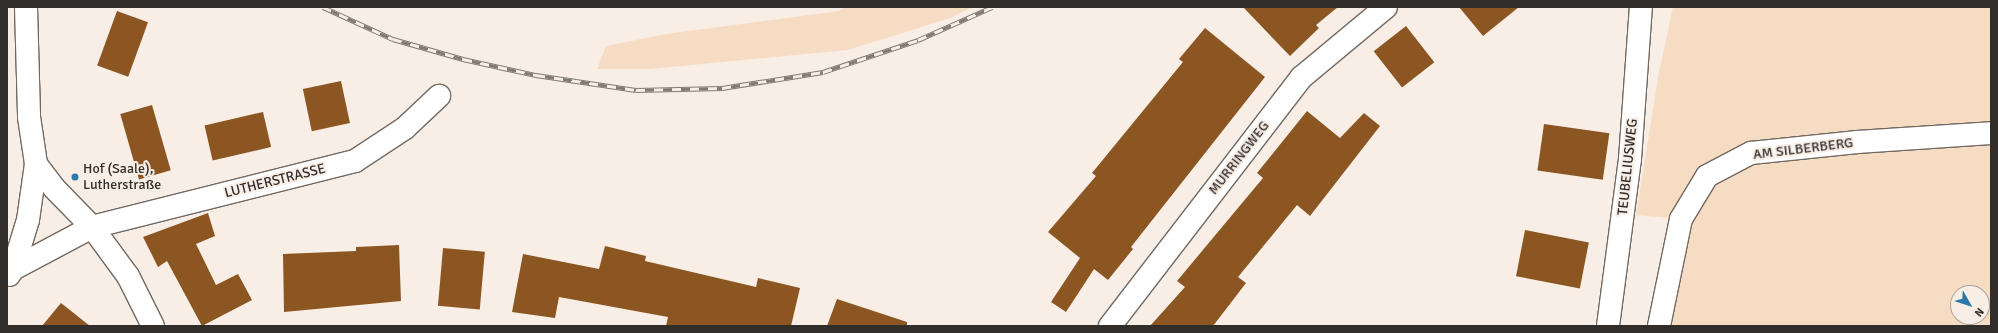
<!DOCTYPE html>
<html>
<head>
<meta charset="utf-8">
<style>
  body { margin:0 }
  #map { position:relative; width:1998px; height:333px; overflow:hidden; background:#f8eee5; font-family:Signika,sans-serif }
  div>[style] { position:absolute }
  .green>* { inset:0; background:#f7dcc4 }
  .building>* { inset:0; background:#8b5621; transform-origin:0 0 }
  .roads { filter:drop-shadow(1px 0 #726962) drop-shadow(-1px 0 #726962) drop-shadow(0 1px #726962) drop-shadow(0 -1px #726962) }
  .street>* { height:22px; margin:-11px; padding:0 11px; transform-origin:11px; border-radius:11px; background:#fff }
  .rail>* { height:4.5px; margin-top:-2.25px; transform-origin:0; background:repeating-linear-gradient(90deg,#f8eee5 0 9px,#817a75 0 18px); box-sizing:border-box; border-block:1px solid #817a75 }
  .dots>* { width:11px; height:11px; translate:-50% -50%; box-sizing:border-box; border:2px solid #f8eee5; border-radius:50% }
  span { translate:-50% -50%; white-space:nowrap; text-align:center; line-height:1.15; -webkit-text-stroke:4px #f8eee5; paint-order:stroke }
  .street-label { font-size:14px; color:#312d2a }
  .poi-label { font-size:14px; color:#312d2a }
  .left { translate:0 -50%; text-align:left }
  .frame { position:absolute; inset:0; border:8px solid #312d2a; pointer-events:none }
  .north { position:absolute; left:1950px; top:285px; width:40px; height:40px; box-sizing:border-box; background:#f8eee5; border:1px solid #a8a19a; border-radius:50%; rotate:129deg; font-size:11px; font-weight:700; line-height:16px; text-align:center; color:#312d2a }
  .north::after { content:''; display:block; margin:auto; width:14px; height:18px; background:#2c78ab; clip-path:polygon(50% 0,100% 100%,50% 72%,0 100%) }
</style>
</head>
<body>
<div id="map">
  <div class="green">
    <div style="clip-path:polygon(846px 7px,972px 7px,950px 18px,848px 50px,650px 69px,597px 69px,606px 46px,666px 34px,839px 11px)"></div>
    <div style="clip-path:polygon(evenodd,1673px 7px,1991px 7px,1991px 326px,1659px 326px,1681px 219px,1636px 215px,1659px 72px,1673px 7px,1958px 293px,1982px 293px,1982px 317px,1958px 317px,1958px 293px)"></div>
  </div>
  <div class="building">
    <div style="clip-path:polygon(1243px 7px,1338px 7px,1316px 25px,1319px 28px,1290px 56px)"></div>
    <div style="clip-path:polygon(1459px 7px,1519px 7px,1483px 36px)"></div>
    <div style="left:117px;top:11px;width:33px;height:58px;rotate:20deg"></div>
    <div style="left:1406px;top:26px;width:46px;height:41px;rotate:52deg"></div>
    <div style="clip-path:polygon(1205px 28px,1265px 77px,1131px 247px,1133px 249px,1108px 280px,1094px 269px,1066px 312px,1051px 302px,1080px 258px,1048px 232px,1096px 176px,1092px 173px,1183px 62px,1179px 59px)"></div>
    <div style="left:341px;top:81px;width:43px;height:39px;rotate:78deg"></div>
    <div style="left:152px;top:105px;width:68px;height:33px;rotate:74deg"></div>
    <div style="clip-path:polygon(1307px 111px,1340px 138px,1364px 113px,1380px 126px,1310px 216px,1297px 205px,1238px 277px,1246px 283px,1213px 326px,1150px 326px,1185px 287px,1177px 281px,1263px 178px,1257px 173px)"></div>
    <div style="left:263px;top:112px;width:36px;height:60px;rotate:77deg"></div>
    <div style="left:1544px;top:124px;width:66px;height:47px;rotate:8deg"></div>
    <div style="clip-path:polygon(208px 213px,215px 236px,196px 244px,216px 285px,238px 274px,252px 300px,202px 326px,167px 261px,158px 267px,143px 237px)"></div>
    <div style="left:1525px;top:230px;width:65px;height:47px;rotate:11deg"></div>
    <div style="clip-path:polygon(399px 245px,401px 301px,284px 312px,283px 254px,356px 251px,356px 247px)"></div>
    <div style="clip-path:polygon(605px 246px,646px 256px,645px 261px,756px 287px,758px 278px,800px 288px,791px 326px,666px 326px,668px 317px,559px 297px,555px 318px,512px 312px,523px 254px,599px 269px)"></div>
    <div style="left:443px;top:248px;width:42px;height:58px;rotate:5deg"></div>
    <div style="clip-path:polygon(837px 299px,907px 322px,907px 326px,827px 326px)"></div>
    <div style="clip-path:polygon(61px 303px,90px 326px,42px 326px)"></div>
  </div>
  <div class="roads">
    <div class="street">
      <div style="left:26px;top:7px;width:110px;rotate:88.4deg"></div>
      <div style="left:29px;top:117px;width:48px;rotate:81.5deg"></div>
      <div style="left:36px;top:164px;width:30px;rotate:53deg"></div>
      <div style="left:54px;top:188px;width:54px;rotate:45.7deg"></div>
      <div style="left:92px;top:227px;width:61px;rotate:53.7deg"></div>
      <div style="left:128px;top:276px;width:56px;rotate:63.4deg"></div>
      <div style="left:13px;top:269px;width:89px;rotate:-28deg"></div>
      <div style="left:92px;top:227px;width:271px;rotate:-14.1deg"></div>
      <div style="left:355px;top:161px;width:60px;rotate:-33.4deg"></div>
      <div style="left:405px;top:128px;width:47px;rotate:-43.3deg"></div>
      <div style="left:9px;top:275px;width:7px;rotate:-56deg"></div>
      <div style="left:13px;top:269px;width:51px;rotate:-73deg"></div>
      <div style="left:28px;top:220px;width:57px;rotate:-81.9deg"></div>
      <div style="left:1110px;top:326px;width:314px;rotate:-52.4deg"></div>
      <div style="left:1302px;top:77px;width:109px;rotate:-39.8deg"></div>
      <div style="left:1608px;top:326px;width:168px;rotate:-82.5deg"></div>
      <div style="left:1630px;top:159px;width:152px;rotate:-85.9deg"></div>
      <div style="left:1659px;top:326px;width:109px;rotate:-78.4deg"></div>
      <div style="left:1681px;top:219px;width:50px;rotate:-58.8deg"></div>
      <div style="left:1707px;top:176px;width:50px;rotate:-27.6deg"></div>
      <div style="left:1751px;top:153px;width:107px;rotate:-5.9deg"></div>
      <div style="left:1857px;top:142px;width:134px;rotate:-3.8deg"></div>
    </div>
  </div>
  <div class="rail">
    <div style="left:323px;top:7px;width:77px;rotate:24.6deg"></div>
    <div style="left:393px;top:39px;width:73px;rotate:15.9deg"></div>
    <div style="left:463px;top:59px;width:75px;rotate:12.4deg"></div>
    <div style="left:536px;top:75px;width:101px;rotate:8.5deg"></div>
    <div style="left:636px;top:90px;width:86px;rotate:-1.3deg"></div>
    <div style="left:722px;top:88px;width:102px;rotate:-9deg"></div>
    <div style="left:823px;top:72px;width:100px;rotate:-18.6deg"></div>
    <div style="left:918px;top:40px;width:81px;rotate:-24deg"></div>
  </div>
  <div class="dots">
    <div style="left:75px;top:177px;background:#2c78ab"></div>
  </div>
  <div class="street-label">
    <span style="left:1803px;top:149px;rotate:-7deg">AM SILBERBERG</span>
    <span style="left:1239px;top:158px;rotate:-52deg">MURRINGWEG</span>
    <span style="left:1628px;top:167px;rotate:-84deg">TEUBELIUSWEG</span>
    <span style="left:275px;top:181px;rotate:-14deg">LUTHERSTRASSE</span>
  </div>
  <div class="poi-label">
    <span class="left" style="left:83px;top:177px">Hof (Saale),<br>Lutherstraße</span>
  </div>
  <div class="frame"></div>
  <div class="north">N</div>
</div>
</body>
</html>
